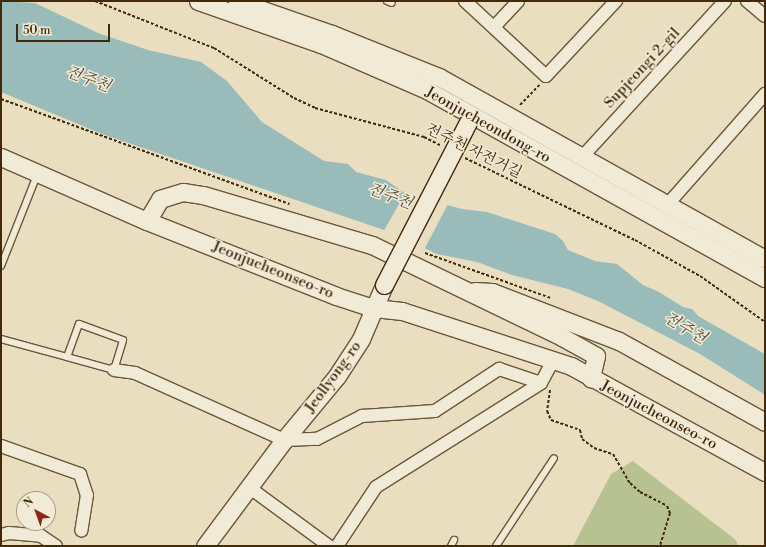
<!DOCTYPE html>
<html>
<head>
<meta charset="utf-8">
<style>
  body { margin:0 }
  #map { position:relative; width:766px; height:547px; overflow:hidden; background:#e9dfc0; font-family:"Libre Bodoni","Noto Serif KR",serif }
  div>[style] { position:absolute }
  .green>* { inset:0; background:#b8c191 }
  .water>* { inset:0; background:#99bbb9 }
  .pier>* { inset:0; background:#e9dfc0 }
  .path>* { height:2px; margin-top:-1px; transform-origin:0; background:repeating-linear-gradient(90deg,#43290a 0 3px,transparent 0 5px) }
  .roads { filter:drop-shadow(1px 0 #6c5638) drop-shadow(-1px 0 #6c5638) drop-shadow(0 1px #6c5638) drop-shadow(0 -1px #6c5638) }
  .lane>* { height:6px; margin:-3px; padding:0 3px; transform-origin:3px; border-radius:3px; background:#f1ead6 }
  .street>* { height:12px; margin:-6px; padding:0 6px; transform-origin:6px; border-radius:6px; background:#f1ead6 }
  .secondary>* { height:17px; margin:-8.5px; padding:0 8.5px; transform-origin:8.5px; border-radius:8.5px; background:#f1ead6 }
  .bridges { filter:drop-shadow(1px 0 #43290a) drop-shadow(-1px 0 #43290a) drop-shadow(0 1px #43290a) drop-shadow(0 -1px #43290a) }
  .secondary-bridge>* { height:17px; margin:-8.5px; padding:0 8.5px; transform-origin:8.5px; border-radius:8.5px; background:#f1ead6 }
  span { translate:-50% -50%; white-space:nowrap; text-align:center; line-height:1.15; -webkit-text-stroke:3px #f1ead6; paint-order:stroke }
  .street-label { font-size:15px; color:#43290a }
  .water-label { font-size:16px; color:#584e36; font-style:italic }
  .frame { position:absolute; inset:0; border:2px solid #43290a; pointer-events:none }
  .north { position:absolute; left:16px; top:491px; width:40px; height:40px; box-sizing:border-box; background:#f1ead6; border:1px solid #ab9d84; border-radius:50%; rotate:319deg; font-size:11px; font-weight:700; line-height:16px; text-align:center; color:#43290a }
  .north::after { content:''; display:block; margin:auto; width:14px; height:18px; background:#8f2418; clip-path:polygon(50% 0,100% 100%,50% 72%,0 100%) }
  .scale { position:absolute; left:16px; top:24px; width:94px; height:18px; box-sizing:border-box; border:2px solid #43290a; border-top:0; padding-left:5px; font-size:12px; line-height:14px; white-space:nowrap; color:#43290a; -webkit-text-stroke:3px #f1ead6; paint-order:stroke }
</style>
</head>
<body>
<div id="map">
  <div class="green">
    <div style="clip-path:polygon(633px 461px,736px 540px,738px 546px,573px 546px,611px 474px)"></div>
  </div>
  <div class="water">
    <div style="clip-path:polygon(1px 1px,35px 3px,98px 33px,148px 50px,201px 62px,227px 81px,262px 122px,324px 161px,348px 164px,356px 172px,386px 180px,406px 194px,462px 209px,487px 212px,555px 234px,563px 241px,568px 250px,595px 261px,617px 264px,643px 285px,659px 292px,683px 307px,692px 309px,698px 316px,765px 354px,765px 395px,700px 354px,598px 301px,568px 289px,512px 275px,477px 262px,437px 254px,387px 231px,102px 134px,1px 92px)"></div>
  </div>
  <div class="pier">
    <div style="clip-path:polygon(406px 192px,448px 204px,424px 250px,383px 232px)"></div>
  </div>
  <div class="path">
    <div style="left:95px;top:1px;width:128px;rotate:21.6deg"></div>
    <div style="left:214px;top:48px;width:94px;rotate:32deg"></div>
    <div style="left:294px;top:98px;width:23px;rotate:25deg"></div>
    <div style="left:315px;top:108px;width:113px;rotate:14.9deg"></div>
    <div style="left:424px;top:137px;width:18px;rotate:27deg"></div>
    <div style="left:1px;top:99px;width:307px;rotate:20deg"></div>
    <div style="left:520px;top:105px;width:28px;rotate:-46deg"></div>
    <div style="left:465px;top:158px;width:189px;rotate:25.8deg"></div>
    <div style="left:635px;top:240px;width:74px;rotate:29deg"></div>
    <div style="left:700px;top:276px;width:80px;rotate:35.3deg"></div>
    <div style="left:425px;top:253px;width:134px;rotate:19.7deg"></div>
    <div style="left:550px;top:390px;width:21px;rotate:98deg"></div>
    <div style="left:547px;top:411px;width:10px;rotate:66deg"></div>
    <div style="left:551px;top:420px;width:31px;rotate:19deg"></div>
    <div style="left:580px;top:430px;width:9px;rotate:77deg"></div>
    <div style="left:582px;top:439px;width:15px;rotate:37deg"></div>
    <div style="left:594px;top:448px;width:20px;rotate:18deg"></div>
    <div style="left:613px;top:454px;width:34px;rotate:60deg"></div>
    <div style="left:630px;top:483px;width:13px;rotate:42deg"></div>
    <div style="left:640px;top:492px;width:30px;rotate:27deg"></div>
    <div style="left:667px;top:506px;width:8px;rotate:67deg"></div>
    <div style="left:670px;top:513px;width:34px;rotate:107deg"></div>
  </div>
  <div class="roads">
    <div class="lane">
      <div style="left:387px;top:1px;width:5px;rotate:22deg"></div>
      <div style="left:1px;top:266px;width:98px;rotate:-68.4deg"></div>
      <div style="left:1px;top:339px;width:68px;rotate:15.3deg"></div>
      <div style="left:67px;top:357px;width:49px;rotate:15.5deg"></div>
      <div style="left:114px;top:370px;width:31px;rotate:-73deg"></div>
      <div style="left:123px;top:340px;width:47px;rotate:-160deg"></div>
      <div style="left:79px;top:324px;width:35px;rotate:110deg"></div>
      <div style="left:451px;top:546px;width:7px;rotate:-63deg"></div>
      <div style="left:496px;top:546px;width:105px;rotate:-56.6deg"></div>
    </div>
    <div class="street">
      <div style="left:465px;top:1px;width:110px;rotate:42.8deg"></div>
      <div style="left:546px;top:76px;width:103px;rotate:-47deg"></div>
      <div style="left:747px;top:1px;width:23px;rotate:40deg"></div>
      <div style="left:494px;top:27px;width:35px;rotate:-47deg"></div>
      <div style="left:583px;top:156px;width:210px;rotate:-47.5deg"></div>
      <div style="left:668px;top:204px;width:147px;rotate:-48.6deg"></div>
      <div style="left:114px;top:370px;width:21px;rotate:8deg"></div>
      <div style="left:135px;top:373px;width:163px;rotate:24.2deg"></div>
      <div style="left:284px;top:440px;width:33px;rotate:-2deg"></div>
      <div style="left:317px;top:439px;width:51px;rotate:-27.1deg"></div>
      <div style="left:362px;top:416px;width:73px;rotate:-3.9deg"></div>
      <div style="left:435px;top:411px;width:77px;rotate:-33.3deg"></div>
      <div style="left:499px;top:369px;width:44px;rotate:18.4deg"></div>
      <div style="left:1px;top:446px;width:84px;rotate:19.5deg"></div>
      <div style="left:80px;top:474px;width:22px;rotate:72deg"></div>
      <div style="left:87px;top:495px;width:36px;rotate:99deg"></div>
      <div style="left:250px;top:488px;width:98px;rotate:36.3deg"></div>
      <div style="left:1px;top:535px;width:8px;rotate:-14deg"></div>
      <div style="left:9px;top:533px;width:32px;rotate:5deg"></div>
      <div style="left:41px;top:536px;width:18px;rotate:34deg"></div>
      <div style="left:337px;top:546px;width:71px;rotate:-56.5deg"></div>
      <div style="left:376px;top:487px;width:195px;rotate:-32.2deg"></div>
      <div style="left:541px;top:383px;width:24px;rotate:-62deg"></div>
    </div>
    <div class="secondary">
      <div style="left:198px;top:1px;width:130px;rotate:19.3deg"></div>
      <div style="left:321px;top:44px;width:116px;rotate:23.5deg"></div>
      <div style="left:427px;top:90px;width:387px;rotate:29.1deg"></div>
      <div style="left:237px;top:1px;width:101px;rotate:19.2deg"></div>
      <div style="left:332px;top:34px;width:115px;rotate:21.9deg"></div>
      <div style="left:439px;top:77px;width:373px;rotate:29.2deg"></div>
      <div style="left:1px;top:157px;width:159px;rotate:23.7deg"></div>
      <div style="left:147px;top:221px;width:203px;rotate:21.6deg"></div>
      <div style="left:336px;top:296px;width:40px;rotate:18deg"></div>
      <div style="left:374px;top:308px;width:28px;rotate:6deg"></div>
      <div style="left:402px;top:311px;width:178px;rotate:18deg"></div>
      <div style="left:571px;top:366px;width:221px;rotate:28.7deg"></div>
      <div style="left:147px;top:221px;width:26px;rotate:-59deg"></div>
      <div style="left:160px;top:199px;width:24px;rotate:-17deg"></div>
      <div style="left:183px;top:192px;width:20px;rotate:9deg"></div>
      <div style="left:203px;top:195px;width:176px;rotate:16.5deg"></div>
      <div style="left:372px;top:245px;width:211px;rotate:25.8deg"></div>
      <div style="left:562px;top:337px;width:39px;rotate:29deg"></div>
      <div style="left:596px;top:356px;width:23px;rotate:103deg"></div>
      <div style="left:475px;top:291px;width:17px;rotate:3deg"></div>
      <div style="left:492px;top:292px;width:136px;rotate:21.1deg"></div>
      <div style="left:619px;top:341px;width:167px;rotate:29deg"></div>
      <div style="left:205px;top:546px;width:132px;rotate:-53.3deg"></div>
      <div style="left:284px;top:440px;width:83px;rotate:-50.4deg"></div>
      <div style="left:337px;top:376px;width:44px;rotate:-57deg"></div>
      <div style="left:361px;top:339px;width:59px;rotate:-66.9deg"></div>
    </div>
  </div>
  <div class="bridges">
    <div class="secondary-bridge">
      <div style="left:384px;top:285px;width:183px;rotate:-62.7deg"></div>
    </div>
  </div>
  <div class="street-label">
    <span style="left:642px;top:68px;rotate:-47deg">Supjeongi 2-gil</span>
    <span style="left:488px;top:125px;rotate:29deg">Jeonjucheondong-ro</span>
    <span style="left:474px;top:151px;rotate:26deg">전주천 자전거길</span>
    <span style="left:273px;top:270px;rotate:22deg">Jeonjucheonseo-ro</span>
    <span style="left:333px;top:377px;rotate:-54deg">Jeollyong-ro</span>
    <span style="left:659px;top:415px;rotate:28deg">Jeonjucheonseo-ro</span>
  </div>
  <div class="water-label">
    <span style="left:88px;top:79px;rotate:21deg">전주천</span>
    <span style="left:390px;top:196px;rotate:21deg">전주천</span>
    <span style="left:685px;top:328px;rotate:31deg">전주천</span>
  </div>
  <div class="frame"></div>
  <div class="north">N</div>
  <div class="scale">50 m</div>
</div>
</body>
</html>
